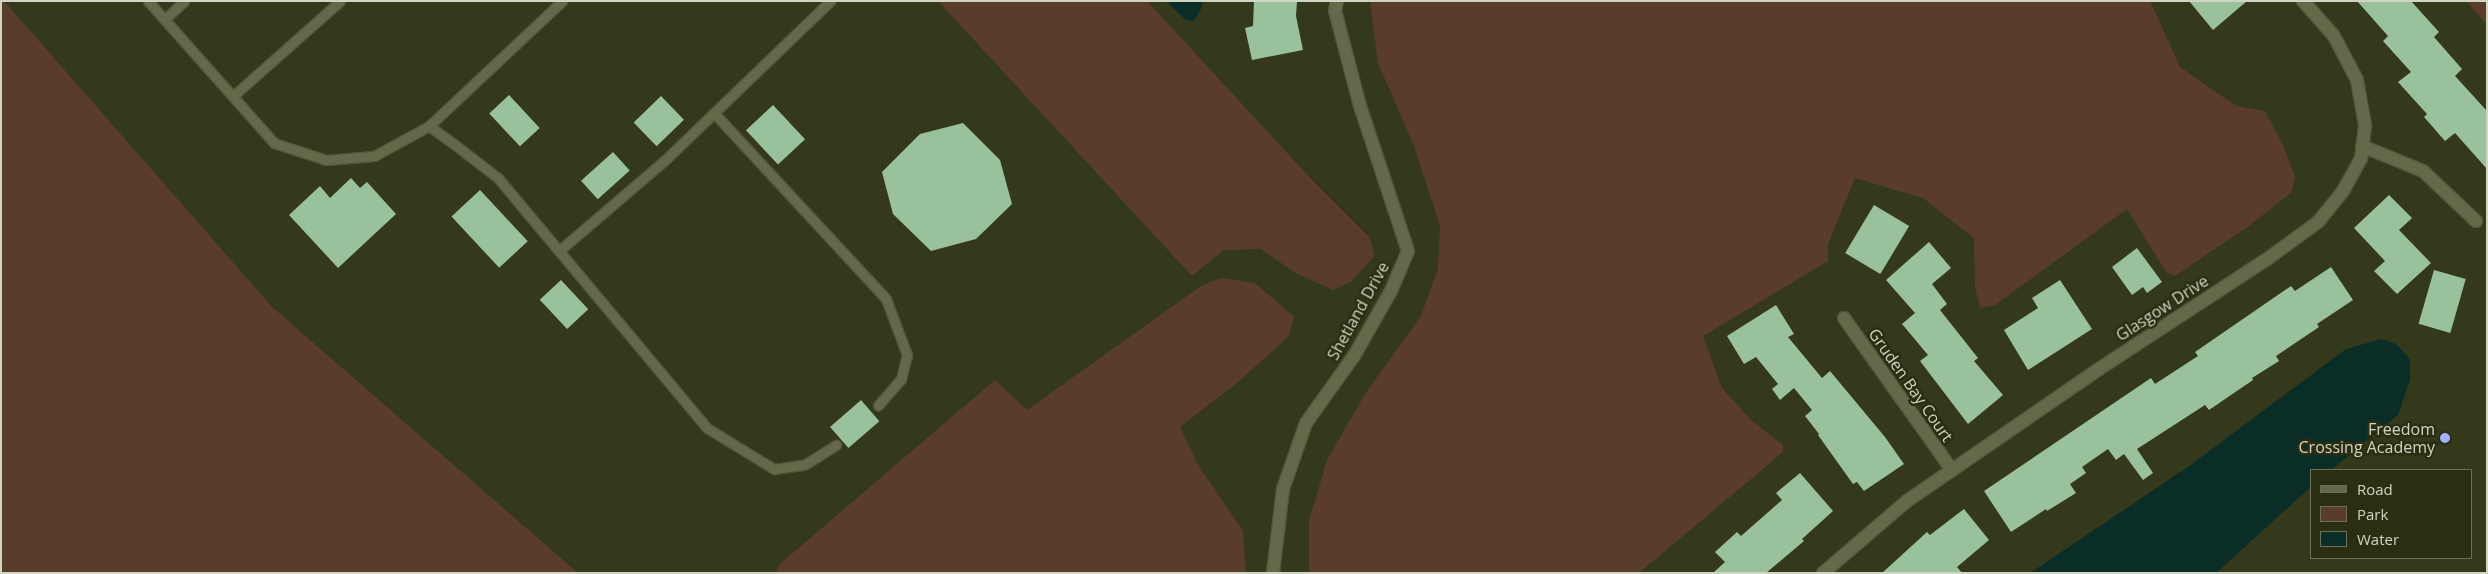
<!DOCTYPE html>
<html>
<head>
<meta charset="utf-8">
<style>
  body { margin:0 }
  #map { position:relative; width:2488px; height:574px; overflow:hidden; background:#35391b; font-family:"Open Sans",sans-serif }
  div>[style] { position:absolute }
  .green>* { inset:0; background:#5a3c2b }
  .water>* { inset:0; background:#0b2d27 }
  .building>* { inset:0; background:#99c19c; transform-origin:0 0 }
  .roads { filter:drop-shadow(1px 0 #53563d) drop-shadow(-1px 0 #53563d) drop-shadow(0 1px #53563d) drop-shadow(0 -1px #53563d) }
  .service>* { height:9px; margin:-4.5px; padding:0 4.5px; transform-origin:4.5px; border-radius:4.5px; background:#65694a }
  .minor>* { height:12px; margin:-6px; padding:0 6px; transform-origin:6px; border-radius:6px; background:#65694a }
  .dots>* { width:14px; height:14px; translate:-50% -50%; box-sizing:border-box; border:2px solid #2b2e11; border-radius:50% }
  span { translate:-50% -50%; white-space:nowrap; text-align:center; line-height:1.15; -webkit-text-stroke:5px #2b2e11; paint-order:stroke }
  .street-label { font-size:16px; color:#d1d4c3 }
  .poi-label { font-size:16px; color:#d1d4c3 }
  .right { translate:-100% -50%; text-align:right }
  .frame { position:absolute; inset:0; border:2px solid #d1d4c3; pointer-events:none }
  .legend { position:absolute; left:2310px; top:469px; width:162px; height:90px; box-sizing:border-box; background:#2b2e11; border:1px solid #6d7058; margin:0; padding:6px 9px; list-style:none; font-size:15px; color:#d1d4c3 }
  .legend li { display:flex; align-items:center; gap:10px; height:25px }
  .legend b { width:25px; border:1px solid #6d7058 }
</style>
</head>
<body>
<div id="map">
  <div class="green">
    <div style="clip-path:polygon(1px 1px,4px 1px,272px 307px,578px 573px,1px 573px)"></div>
    <div style="clip-path:polygon(938px 1px,1147px 1px,1312px 180px,1370px 238px,1374px 256px,1352px 281px,1333px 290px,1294px 272px,1261px 249px,1224px 250px,1192px 276px)"></div>
    <div style="clip-path:polygon(1370px 1px,2150px 1px,2180px 67px,2236px 106px,2265px 111px,2283px 145px,2295px 177px,2292px 192px,2250px 225px,2175px 276px,2166px 272px,2127px 209px,1995px 305px,1980px 308px,1975px 287px,1974px 238px,1923px 198px,1855px 178px,1828px 244px,1828px 261px,1703px 336px,1722px 388px,1751px 420px,1783px 445px,1783px 452px,1639px 573px,1309px 573px,1309px 521px,1327px 460px,1365px 394px,1421px 316px,1438px 269px,1440px 226px,1414px 146px,1378px 63px)"></div>
    <div style="clip-path:polygon(2466px 1px,2487px 1px,2487px 25px)"></div>
    <div style="clip-path:polygon(1221px 278px,1255px 283px,1294px 317px,1289px 336px,1237px 383px,1180px 427px,1198px 465px,1243px 531px,1246px 573px,775px 573px,780px 564px,995px 380px,1027px 410px,1201px 286px)"></div>
  </div>
  <div class="water">
    <div style="clip-path:polygon(1166px 1px,1202px 1px,1202px 7px,1194px 21px,1185px 19px)"></div>
    <div style="clip-path:polygon(2381px 339px,2396px 344px,2410px 359px,2410px 380px,2398px 415px,2331px 470px,2312px 470px,2312px 486px,2216px 573px,2030px 573px,2192px 464px,2346px 349px)"></div>
  </div>
  <div class="building">
    <div style="clip-path:polygon(1254px 1px,1297px 1px,1296px 16px,1303px 50px,1252px 60px,1245px 28px,1253px 26px)"></div>
    <div style="clip-path:polygon(2189px 1px,2247px 1px,2213px 30px)"></div>
    <div style="clip-path:polygon(2357px 1px,2411px 1px,2439px 32px,2434px 37px,2462px 69px,2455px 76px,2487px 111px,2487px 169px,2455px 133px,2445px 141px,2424px 117px,2427px 114px,2398px 82px,2411px 72px,2383px 41px,2388px 36px)"></div>
    <div style="left:509px;top:95px;width:45px;height:27px;rotate:47deg"></div>
    <div style="left:661px;top:96px;width:33px;height:38px;rotate:46deg"></div>
    <div style="left:773px;top:105px;width:47px;height:37px;rotate:47deg"></div>
    <div style="clip-path:polygon(963px 123px,1000px 160px,1012px 204px,976px 239px,931px 251px,893px 214px,882px 172px,920px 134px)"></div>
    <div style="left:613px;top:152px;width:25px;height:43px;rotate:48deg"></div>
    <div style="clip-path:polygon(351px 178px,360px 188px,367px 182px,396px 214px,338px 268px,289px 215px,320px 186px,330px 198px)"></div>
    <div style="left:480px;top:190px;width:70px;height:39px;rotate:47deg"></div>
    <div style="clip-path:polygon(2389px 195px,2412px 218px,2399px 230px,2431px 263px,2397px 294px,2374px 271px,2385px 261px,2354px 228px)"></div>
    <div style="left:1874px;top:205px;width:41px;height:56px;rotate:31deg"></div>
    <div style="clip-path:polygon(1929px 242px,1951px 268px,1932px 284px,1947px 304px,1940px 310px,1978px 358px,1974px 361px,2003px 395px,1968px 424px,1920px 361px,1928px 355px,1902px 324px,1915px 313px,1886px 280px)"></div>
    <div style="clip-path:polygon(2137px 248px,2162px 282px,2147px 293px,2143px 287px,2132px 295px,2112px 267px)"></div>
    <div style="clip-path:polygon(2331px 267px,2353px 300px,2317px 324px,2319px 327px,2276px 356px,2279px 361px,2252px 378px,2253px 380px,2209px 410px,2205px 405px,2137px 449px,2153px 473px,2143px 480px,2124px 454px,2116px 460px,2108px 449px,2082px 467px,2086px 473px,2070px 484px,2076px 493px,2047px 511px,2046px 509px,2011px 532px,1984px 491px,2151px 378px,2155px 384px,2198px 356px,2195px 352px,2291px 286px,2295px 291px)"></div>
    <div style="left:2434px;top:270px;width:33px;height:56px;rotate:16deg"></div>
    <div style="left:561px;top:280px;width:40px;height:29px;rotate:47deg"></div>
    <div style="clip-path:polygon(2060px 280px,2092px 329px,2028px 370px,2004px 330px,2038px 308px,2032px 298px)"></div>
    <div style="clip-path:polygon(1776px 305px,1794px 334px,1788px 337px,1822px 378px,1830px 371px,1885px 437px,1904px 464px,1864px 491px,1857px 482px,1853px 484px,1818px 435px,1819px 434px,1805px 416px,1812px 410px,1794px 388px,1780px 400px,1772px 389px,1778px 384px,1756px 357px,1744px 364px,1727px 336px)"></div>
    <div style="left:861px;top:400px;width:28px;height:41px;rotate:49deg"></div>
    <div style="clip-path:polygon(1800px 473px,1833px 511px,1802px 539px,1804px 541px,1766px 573px,1713px 573px,1725px 562px,1715px 552px,1737px 532px,1741px 536px,1782px 500px,1776px 493px)"></div>
    <div style="clip-path:polygon(1964px 509px,1989px 540px,1957px 567px,1962px 573px,1882px 573px,1927px 532px,1930px 535px)"></div>
  </div>
  <div class="roads">
    <div class="service">
      <div style="left:148px;top:1px;width:190px;rotate:48.4deg"></div>
      <div style="left:274px;top:143px;width:55px;rotate:18.1deg"></div>
      <div style="left:326px;top:160px;width:48px;rotate:-4.8deg"></div>
      <div style="left:374px;top:156px;width:63px;rotate:-28.6deg"></div>
      <div style="left:429px;top:126px;width:31px;rotate:36deg"></div>
      <div style="left:454px;top:144px;width:56px;rotate:37.7deg"></div>
      <div style="left:498px;top:178px;width:326px;rotate:50.1deg"></div>
      <div style="left:707px;top:428px;width:79px;rotate:31.5deg"></div>
      <div style="left:774px;top:469px;width:30px;rotate:-8deg"></div>
      <div style="left:804px;top:465px;width:38px;rotate:-32deg"></div>
      <div style="left:165px;top:19px;width:26px;rotate:-43deg"></div>
      <div style="left:233px;top:96px;width:143px;rotate:-41.6deg"></div>
      <div style="left:714px;top:113px;width:253px;rotate:47.2deg"></div>
      <div style="left:886px;top:299px;width:60px;rotate:69.4deg"></div>
      <div style="left:907px;top:355px;width:25px;rotate:104deg"></div>
      <div style="left:901px;top:379px;width:35px;rotate:131deg"></div>
      <div style="left:429px;top:126px;width:183px;rotate:-43.2deg"></div>
      <div style="left:560px;top:250px;width:137px;rotate:-40.6deg"></div>
      <div style="left:664px;top:161px;width:231px;rotate:-43.9deg"></div>
    </div>
    <div class="minor">
      <div style="left:2362px;top:146px;width:66px;rotate:22.3deg"></div>
      <div style="left:2423px;top:171px;width:73px;rotate:43.3deg"></div>
      <div style="left:1844px;top:318px;width:186px;rotate:54.6deg"></div>
      <div style="left:1273px;top:573px;width:85px;rotate:-83.2deg"></div>
      <div style="left:1283px;top:489px;width:70px;rotate:-70.8deg"></div>
      <div style="left:1306px;top:423px;width:82px;rotate:-54.4deg"></div>
      <div style="left:1354px;top:356px;width:75px;rotate:-60.4deg"></div>
      <div style="left:1391px;top:291px;width:43px;rotate:-67deg"></div>
      <div style="left:1408px;top:251px;width:153px;rotate:-108.3deg"></div>
      <div style="left:1360px;top:106px;width:98px;rotate:-104.7deg"></div>
      <div style="left:1335px;top:11px;width:10px;rotate:-79deg"></div>
      <div style="left:1823px;top:573px;width:111px;rotate:-40.6deg"></div>
      <div style="left:1907px;top:501px;width:233px;rotate:-34.5deg"></div>
      <div style="left:2099px;top:369px;width:204px;rotate:-33.2deg"></div>
      <div style="left:2270px;top:257px;width:59px;rotate:-36.1deg"></div>
      <div style="left:2318px;top:222px;width:40px;rotate:-51deg"></div>
      <div style="left:2343px;top:191px;width:37px;rotate:-61deg"></div>
      <div style="left:2361px;top:159px;width:34px;rotate:-83deg"></div>
      <div style="left:2365px;top:125px;width:46px;rotate:-100.1deg"></div>
      <div style="left:2357px;top:80px;width:50px;rotate:-117.6deg"></div>
      <div style="left:2334px;top:36px;width:47px;rotate:-131.5deg"></div>
    </div>
  </div>
  <div class="dots">
    <div style="left:2445px;top:438px;background:#a4b1fc"></div>
  </div>
  <div class="street-label">
    <span style="left:2162px;top:308px;rotate:-33deg">Glasgow Drive</span>
    <span style="left:1358px;top:311px;rotate:-61deg">Shetland Drive</span>
    <span style="left:1911px;top:385px;rotate:55deg">Gruden Bay Court</span>
  </div>
  <div class="poi-label">
    <span class="right" style="left:2435px;top:438px">Freedom<br>Crossing Academy</span>
  </div>
  <div class="frame"></div>
  <ul class="legend">
  <li><b style="height:6px;background:#65694a"></b>Road</li>
  <li><b style="height:14px;background:#5a3c2b"></b>Park</li>
  <li><b style="height:14px;background:#0b2d27"></b>Water</li>
  </ul>
</div>
</body>
</html>
